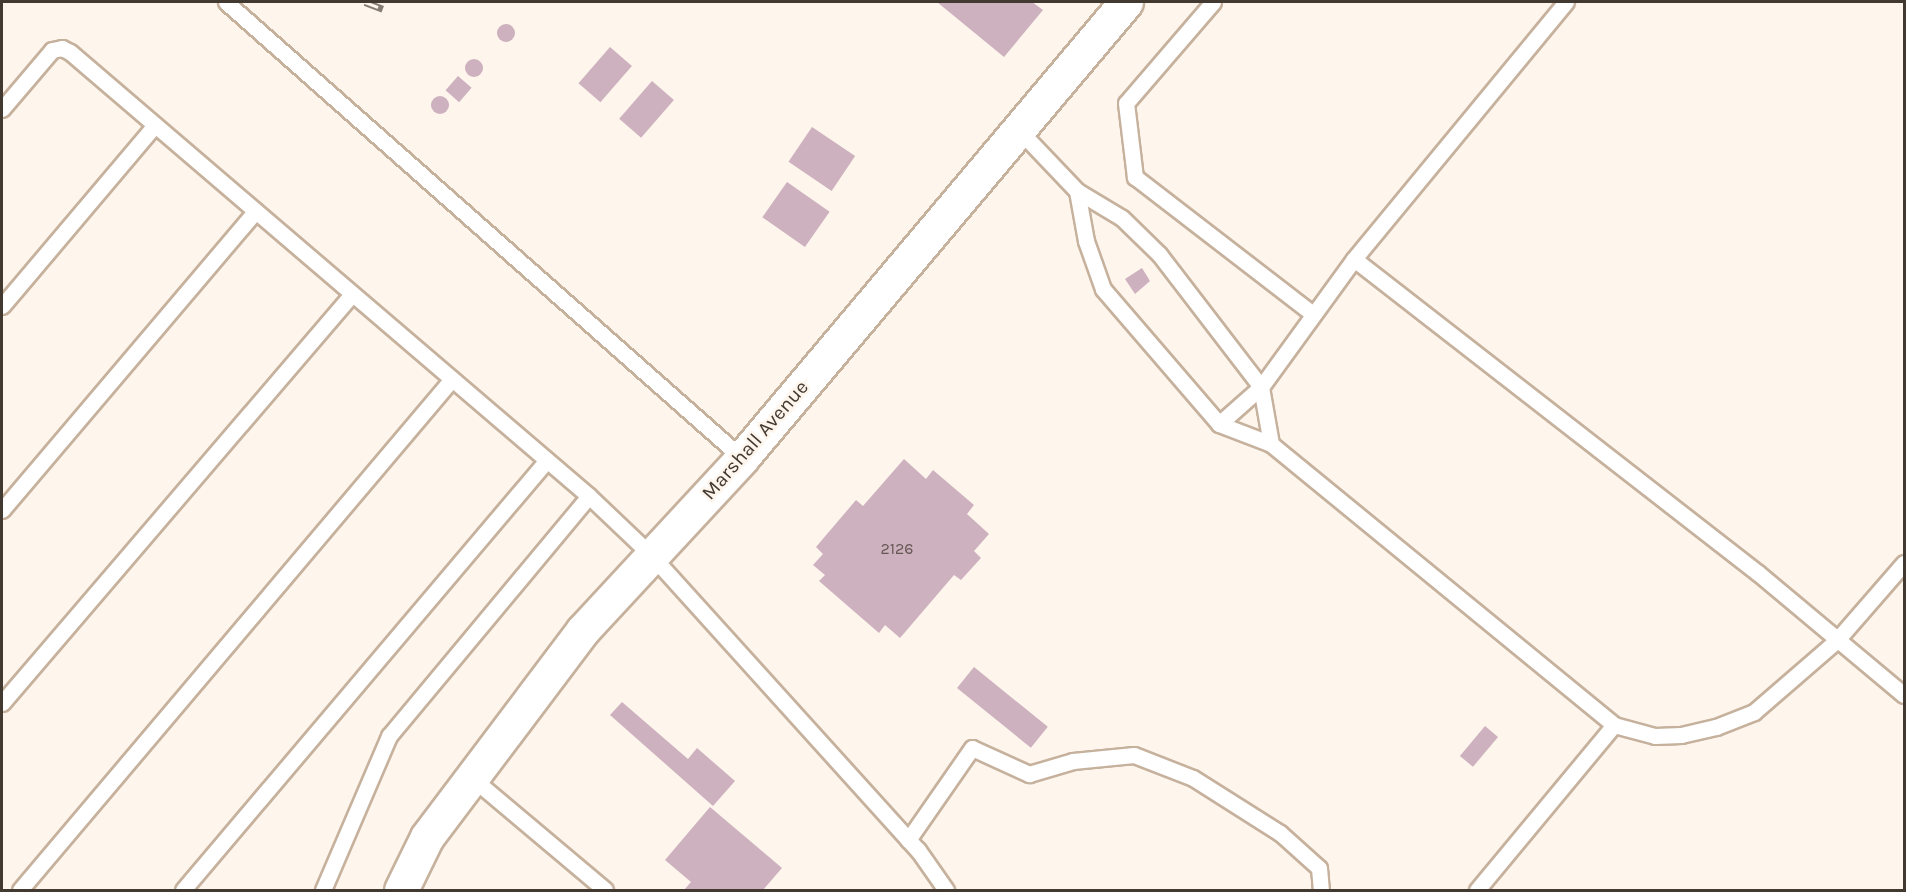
<!DOCTYPE html>
<html>
<head>
<meta charset="utf-8">
<style>
  body { margin:0 }
  #map { position:relative; width:1906px; height:892px; overflow:hidden; background:#fef5ed; font-family:Karla,sans-serif }
  div>[style] { position:absolute }
  .building>* { inset:0; background:#cdb1be; transform-origin:0 0 }
  .round { border-radius:50% }
  .roads { filter:drop-shadow(2px 0 #c6b19d) drop-shadow(-2px 0 #c6b19d) drop-shadow(0 2px #c6b19d) drop-shadow(0 -2px #c6b19d) }
  .lane>* { height:15px; margin:-7.5px; padding:0 7.5px; transform-origin:7.5px; border-radius:7.5px; background:#fff }
  .secondary>* { height:33px; margin:-16.5px; padding:0 16.5px; transform-origin:16.5px; border-radius:16.5px; background:#fff }
  .rail>* { height:7px; margin-top:-3.5px; transform-origin:0; background:repeating-linear-gradient(90deg,#fef5ed 0 14px,#857c74 0 28px); box-sizing:border-box; border-block:2px solid #857c74 }
  span { translate:-50% -50%; white-space:nowrap; text-align:center; line-height:1.15; -webkit-text-stroke:5px #fef5ed; paint-order:stroke }
  .number-label { font-size:16px; color:#655754 }
  .number-label span { -webkit-text-stroke-width:0 }
  .street-label { font-size:20px; color:#423931 }
  .frame { position:absolute; inset:0; border:3px solid #423931; pointer-events:none }
</style>
</head>
<body>
<div id="map">
  <div class="building">
    <div style="clip-path:polygon(937px 2px,1032px 2px,1043px 10px,1004px 57px)"></div>
    <div class="round" style="left:497px;top:24px;width:18px;height:18px"></div>
    <div style="left:610px;top:47px;width:29px;height:48px;rotate:41deg"></div>
    <div class="round" style="left:465px;top:59px;width:18px;height:18px"></div>
    <div style="left:458px;top:76px;width:18px;height:19px;rotate:41deg"></div>
    <div style="left:652px;top:81px;width:29px;height:50px;rotate:41deg"></div>
    <div class="round" style="left:431px;top:96px;width:18px;height:18px"></div>
    <div style="left:812px;top:127px;width:52px;height:42px;rotate:34deg"></div>
    <div style="left:787px;top:182px;width:52px;height:43px;rotate:35deg"></div>
    <div style="clip-path:polygon(1142px 268px,1150px 281px,1135px 294px,1125px 279px)"></div>
    <div style="clip-path:polygon(904px 459px,926px 479px,933px 470px,974px 505px,967px 514px,989px 534px,974px 551px,981px 558px,961px 580px,954px 575px,900px 638px,885px 625px,879px 633px,819px 581px,825px 575px,813px 565px,823px 554px,816px 547px,856px 500px,863px 506px)"></div>
    <div style="left:974px;top:667px;width:95px;height:27px;rotate:39deg"></div>
    <div style="clip-path:polygon(622px 702px,688px 759px,697px 748px,735px 781px,713px 806px,610px 715px)"></div>
    <div style="left:1485px;top:726px;width:17px;height:39px;rotate:40deg"></div>
    <div style="clip-path:polygon(710px 807px,782px 868px,763px 890px,684px 890px,691px 882px,665px 860px)"></div>
  </div>
  <div class="roads">
    <div class="lane">
      <div style="left:226px;top:2px;width:689px;rotate:41.47deg"></div>
      <div style="left:1213px;top:2px;width:133px;rotate:130.7deg"></div>
      <div style="left:1126px;top:103px;width:75px;rotate:83.1deg"></div>
      <div style="left:1135px;top:177px;width:225px;rotate:37.6deg"></div>
      <div style="left:2px;top:109px;width:77px;rotate:-49.7deg"></div>
      <div style="left:52px;top:50px;width:10px;rotate:-11deg"></div>
      <div style="left:62px;top:48px;width:9px;rotate:27deg"></div>
      <div style="left:70px;top:52px;width:683px;rotate:40.55deg"></div>
      <div style="left:1018px;top:129px;width:86px;rotate:46.4deg"></div>
      <div style="left:1077px;top:191px;width:52px;rotate:31deg"></div>
      <div style="left:1122px;top:218px;width:52px;rotate:44.2deg"></div>
      <div style="left:1159px;top:254px;width:168px;rotate:52.5deg"></div>
      <div style="left:1261px;top:387px;width:58px;rotate:80deg"></div>
      <div style="left:1077px;top:191px;width:51px;rotate:79.8deg"></div>
      <div style="left:1086px;top:241px;width:51px;rotate:70.5deg"></div>
      <div style="left:1103px;top:289px;width:178px;rotate:49.3deg"></div>
      <div style="left:1219px;top:424px;width:56px;rotate:21deg"></div>
      <div style="left:1271px;top:444px;width:443px;rotate:39.3deg"></div>
      <div style="left:1614px;top:725px;width:42px;rotate:15deg"></div>
      <div style="left:1655px;top:736px;width:26px;rotate:-2deg"></div>
      <div style="left:1681px;top:735px;width:36px;rotate:-13deg"></div>
      <div style="left:1716px;top:727px;width:41px;rotate:-21.5deg"></div>
      <div style="left:1754px;top:712px;width:110px;rotate:-40.9deg"></div>
      <div style="left:1837px;top:640px;width:102px;rotate:-49deg"></div>
      <div style="left:1354px;top:259px;width:512px;rotate:37.86deg"></div>
      <div style="left:1758px;top:573px;width:190px;rotate:39.9deg"></div>
      <div style="left:2px;top:306px;width:237px;rotate:-49.8deg"></div>
      <div style="left:1219px;top:424px;width:56px;rotate:-41.4deg"></div>
      <div style="left:1261px;top:387px;width:158px;rotate:-54deg"></div>
      <div style="left:1354px;top:259px;width:333px;rotate:-50.5deg"></div>
      <div style="left:2px;top:510px;width:392px;rotate:-49.7deg"></div>
      <div style="left:2px;top:703px;width:538px;rotate:-49.44deg"></div>
      <div style="left:471px;top:777px;width:175px;rotate:40.1deg"></div>
      <div style="left:908px;top:840px;width:112px;rotate:-55.2deg"></div>
      <div style="left:972px;top:748px;width:63px;rotate:24.5deg"></div>
      <div style="left:1029px;top:774px;width:46px;rotate:-16.5deg"></div>
      <div style="left:1073px;top:761px;width:61px;rotate:-5.6deg"></div>
      <div style="left:1134px;top:755px;width:63px;rotate:21.3deg"></div>
      <div style="left:1193px;top:778px;width:103px;rotate:32.3deg"></div>
      <div style="left:1280px;top:833px;width:52px;rotate:41.9deg"></div>
      <div style="left:1319px;top:868px;width:22px;rotate:85deg"></div>
      <div style="left:20px;top:890px;width:669px;rotate:-49.79deg"></div>
      <div style="left:183px;top:890px;width:563px;rotate:-49.75deg"></div>
      <div style="left:323px;top:890px;width:168px;rotate:-66.8deg"></div>
      <div style="left:389px;top:736px;width:312px;rotate:-50.2deg"></div>
      <div style="left:589px;top:496px;width:87px;rotate:43.6deg"></div>
      <div style="left:652px;top:556px;width:396px;rotate:47.9deg"></div>
      <div style="left:918px;top:850px;width:49px;rotate:55deg"></div>
      <div style="left:1477px;top:890px;width:214px;rotate:-50.3deg"></div>
    </div>
    <div class="secondary">
      <div style="left:401px;top:890px;width:59px;rotate:-63.9deg"></div>
      <div style="left:427px;top:837px;width:259px;rotate:-53deg"></div>
      <div style="left:583px;top:630px;width:234px;rotate:-47.2deg"></div>
      <div style="left:742px;top:458px;width:596px;rotate:-49.9deg"></div>
    </div>
  </div>
  <div class="rail">
    <div style="left:365px;top:2px;width:19px;rotate:21deg"></div>
  </div>
  <div class="number-label">
    <span style="left:897px;top:549px">2126</span>
  </div>
  <div class="street-label">
    <span style="left:755px;top:440px;rotate:-49deg">Marshall Avenue</span>
  </div>
  <div class="frame"></div>
</div>
</body>
</html>
